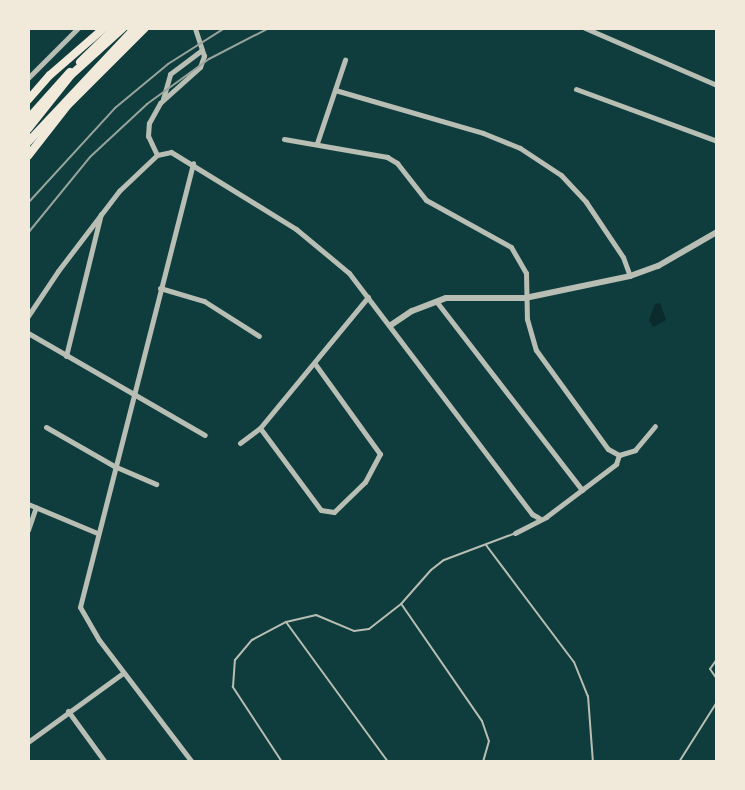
<!DOCTYPE html>
<html>
<head>
<meta charset="utf-8">
<style>
  body { margin:0 }
  #map { position:relative; width:745px; height:790px; overflow:hidden; background:#0f3d3e; font-family:"Sofia Sans Condensed",sans-serif }
  div>[style] { position:absolute }
  .water>* { inset:0; background:#0a2a2b }
  .service>* { height:2px; margin:-1px; padding:0 1px; transform-origin:1px; border-radius:1px; background:#b8beb3 }
  .minor>* { height:5px; margin:-2.5px; padding:0 2.5px; transform-origin:2.5px; border-radius:2.5px; background:#b8beb3 }
  .tertiary>* { height:6px; margin:-3px; padding:0 3px; transform-origin:3px; border-radius:3px; background:#b8beb3 }
  .trunk>* { height:8px; margin:-4px; padding:0 4px; transform-origin:4px; border-radius:4px; background:#f1e9da }
  .motorway>* { height:8px; margin:-4px; padding:0 4px; transform-origin:4px; border-radius:4px; background:#f1e9da }
  .rail>* { height:2px; margin:-1px; padding:0 1px; transform-origin:1px; border-radius:1px; background:#97a49c }
  span { translate:-50% -50%; white-space:nowrap; text-align:center; line-height:1.15; -webkit-text-stroke:7px #f1e9da; paint-order:stroke }
  .frame { position:absolute; inset:0; border:30px solid #f1e9da; pointer-events:none }
</style>
</head>
<body>
<div id="map">
  <div class="water">
    <div style="clip-path:polygon(660px 303px,666px 320px,653px 327px,649px 320px,655px 304px)"></div>
  </div>
  <div class="service">
    <div style="left:486px;top:545px;width:146px;rotate:53.1deg"></div>
    <div style="left:574px;top:662px;width:37px;rotate:68deg"></div>
    <div style="left:588px;top:696px;width:66px;rotate:85.7deg"></div>
    <div style="left:402px;top:605px;width:141px;rotate:55.4deg"></div>
    <div style="left:482px;top:721px;width:21px;rotate:71deg"></div>
    <div style="left:489px;top:741px;width:22px;rotate:106deg"></div>
    <div style="left:286px;top:622px;width:173px;rotate:53.9deg"></div>
    <div style="left:717px;top:659px;width:12px;rotate:125deg"></div>
    <div style="left:710px;top:669px;width:12px;rotate:55deg"></div>
    <div style="left:282px;top:762px;width:90px;rotate:-123.2deg"></div>
    <div style="left:233px;top:687px;width:27px;rotate:-86deg"></div>
    <div style="left:235px;top:660px;width:26px;rotate:-50deg"></div>
    <div style="left:252px;top:640px;width:38px;rotate:-28deg"></div>
    <div style="left:286px;top:622px;width:31px;rotate:-13deg"></div>
    <div style="left:316px;top:615px;width:41px;rotate:22.8deg"></div>
    <div style="left:354px;top:631px;width:15px;rotate:-8deg"></div>
    <div style="left:369px;top:629px;width:41px;rotate:-38deg"></div>
    <div style="left:401px;top:604px;width:45px;rotate:-48.6deg"></div>
    <div style="left:431px;top:570px;width:16px;rotate:-38deg"></div>
    <div style="left:444px;top:560px;width:74px;rotate:-20.6deg"></div>
    <div style="left:679px;top:762px;width:71px;rotate:-57.7deg"></div>
  </div>
  <div class="minor">
    <div style="left:585px;top:28px;width:144px;rotate:23.4deg"></div>
    <div style="left:28px;top:78px;width:71px;rotate:-45deg"></div>
    <div style="left:576px;top:89px;width:150px;rotate:20.2deg"></div>
    <div style="left:335px;top:90px;width:154px;rotate:16.2deg"></div>
    <div style="left:483px;top:133px;width:40px;rotate:22deg"></div>
    <div style="left:520px;top:148px;width:49px;rotate:33.4deg"></div>
    <div style="left:561px;top:175px;width:37px;rotate:47deg"></div>
    <div style="left:586px;top:202px;width:66px;rotate:56.1deg"></div>
    <div style="left:623px;top:257px;width:20px;rotate:70deg"></div>
    <div style="left:163px;top:99px;width:26px;rotate:-74deg"></div>
    <div style="left:170px;top:74px;width:40px;rotate:-37deg"></div>
    <div style="left:284px;top:139px;width:105px;rotate:9.9deg"></div>
    <div style="left:387px;top:157px;width:12px;rotate:31deg"></div>
    <div style="left:397px;top:163px;width:47px;rotate:51.9deg"></div>
    <div style="left:426px;top:200px;width:97px;rotate:28.9deg"></div>
    <div style="left:511px;top:247px;width:30px;rotate:60deg"></div>
    <div style="left:526px;top:273px;width:46px;rotate:88.8deg"></div>
    <div style="left:527px;top:319px;width:32px;rotate:74deg"></div>
    <div style="left:536px;top:350px;width:122px;rotate:54deg"></div>
    <div style="left:608px;top:449px;width:13px;rotate:29deg"></div>
    <div style="left:317px;top:143px;width:88px;rotate:-71.4deg"></div>
    <div style="left:157px;top:155px;width:21px;rotate:-115deg"></div>
    <div style="left:148px;top:136px;width:13px;rotate:-86deg"></div>
    <div style="left:149px;top:123px;width:23px;rotate:-61deg"></div>
    <div style="left:160px;top:103px;width:54px;rotate:-42deg"></div>
    <div style="left:200px;top:67px;width:12px;rotate:-70deg"></div>
    <div style="left:204px;top:56px;width:29px;rotate:-108deg"></div>
    <div style="left:160px;top:288px;width:46px;rotate:16.5deg"></div>
    <div style="left:204px;top:301px;width:65px;rotate:32.5deg"></div>
    <div style="left:436px;top:301px;width:239px;rotate:52.3deg"></div>
    <div style="left:28px;top:316px;width:54px;rotate:-56.3deg"></div>
    <div style="left:58px;top:271px;width:101px;rotate:-52.7deg"></div>
    <div style="left:119px;top:191px;width:52px;rotate:-43.5deg"></div>
    <div style="left:157px;top:155px;width:14px;rotate:-12deg"></div>
    <div style="left:171px;top:152px;width:147px;rotate:31.6deg"></div>
    <div style="left:296px;top:229px;width:69px;rotate:39.7deg"></div>
    <div style="left:349px;top:273px;width:303px;rotate:52.8deg"></div>
    <div style="left:532px;top:514px;width:8px;rotate:30deg"></div>
    <div style="left:28px;top:333px;width:204px;rotate:30deg"></div>
    <div style="left:66px;top:356px;width:146px;rotate:-76.2deg"></div>
    <div style="left:46px;top:427px;width:78px;rotate:29.8deg"></div>
    <div style="left:114px;top:466px;width:46px;rotate:23.2deg"></div>
    <div style="left:260px;top:428px;width:102px;rotate:53.4deg"></div>
    <div style="left:321px;top:510px;width:13px;rotate:9deg"></div>
    <div style="left:334px;top:512px;width:43px;rotate:-44.1deg"></div>
    <div style="left:365px;top:482px;width:32px;rotate:-62deg"></div>
    <div style="left:380px;top:454px;width:111px;rotate:-125.8deg"></div>
    <div style="left:240px;top:443px;width:25px;rotate:-37deg"></div>
    <div style="left:260px;top:428px;width:170px;rotate:-50.5deg"></div>
    <div style="left:619px;top:455px;width:17px;rotate:-17deg"></div>
    <div style="left:635px;top:450px;width:31px;rotate:-50deg"></div>
    <div style="left:28px;top:504px;width:75px;rotate:22.8deg"></div>
    <div style="left:28px;top:530px;width:24px;rotate:-71deg"></div>
    <div style="left:515px;top:533px;width:35px;rotate:-27deg"></div>
    <div style="left:546px;top:517px;width:88px;rotate:-37.1deg"></div>
    <div style="left:616px;top:464px;width:9px;rotate:-72deg"></div>
    <div style="left:68px;top:711px;width:63px;rotate:54deg"></div>
    <div style="left:28px;top:742px;width:117px;rotate:-36deg"></div>
    <div style="left:192px;top:762px;width:153px;rotate:-127.3deg"></div>
    <div style="left:99px;top:640px;width:38px;rotate:-120deg"></div>
    <div style="left:80px;top:607px;width:458px;rotate:-75.7deg"></div>
  </div>
  <div class="tertiary">
    <div style="left:391px;top:325px;width:25px;rotate:-34deg"></div>
    <div style="left:412px;top:311px;width:36px;rotate:-21deg"></div>
    <div style="left:446px;top:298px;width:79px"></div>
    <div style="left:525px;top:298px;width:107px;rotate:-11.8deg"></div>
    <div style="left:630px;top:276px;width:30px;rotate:-20deg"></div>
    <div style="left:658px;top:266px;width:68px;rotate:-30deg"></div>
  </div>
  <div class="trunk">
    <div style="left:80px;top:62px;width:49px;rotate:-44.2deg"></div>
    <div style="left:28px;top:100px;width:33px;rotate:-49deg"></div>
    <div style="left:50px;top:75px;width:72px;rotate:-41deg"></div>
    <div style="left:28px;top:119px;width:63px;rotate:-48.2deg"></div>
    <div style="left:28px;top:156px;width:63px;rotate:-52deg"></div>
    <div style="left:67px;top:106px;width:110px;rotate:-45deg"></div>
  </div>
  <div class="motorway">
    <div style="left:28px;top:129px;width:69px;rotate:-51.5deg"></div>
    <div style="left:71px;top:75px;width:70px;rotate:-42.1deg"></div>
    <div style="left:28px;top:142px;width:156px;rotate:-46.8deg"></div>
  </div>
  <div class="rail">
    <div style="left:28px;top:203px;width:129px;rotate:-47.5deg"></div>
    <div style="left:115px;top:108px;width:69px;rotate:-39.7deg"></div>
    <div style="left:168px;top:64px;width:67px;rotate:-32.3deg"></div>
    <div style="left:28px;top:233px;width:98px;rotate:-50.8deg"></div>
    <div style="left:90px;top:157px;width:78px;rotate:-42.9deg"></div>
    <div style="left:147px;top:104px;width:77px;rotate:-36deg"></div>
    <div style="left:209px;top:59px;width:68px;rotate:-27.3deg"></div>
  </div>
  <div class="frame"></div>
</div>
</body>
</html>
